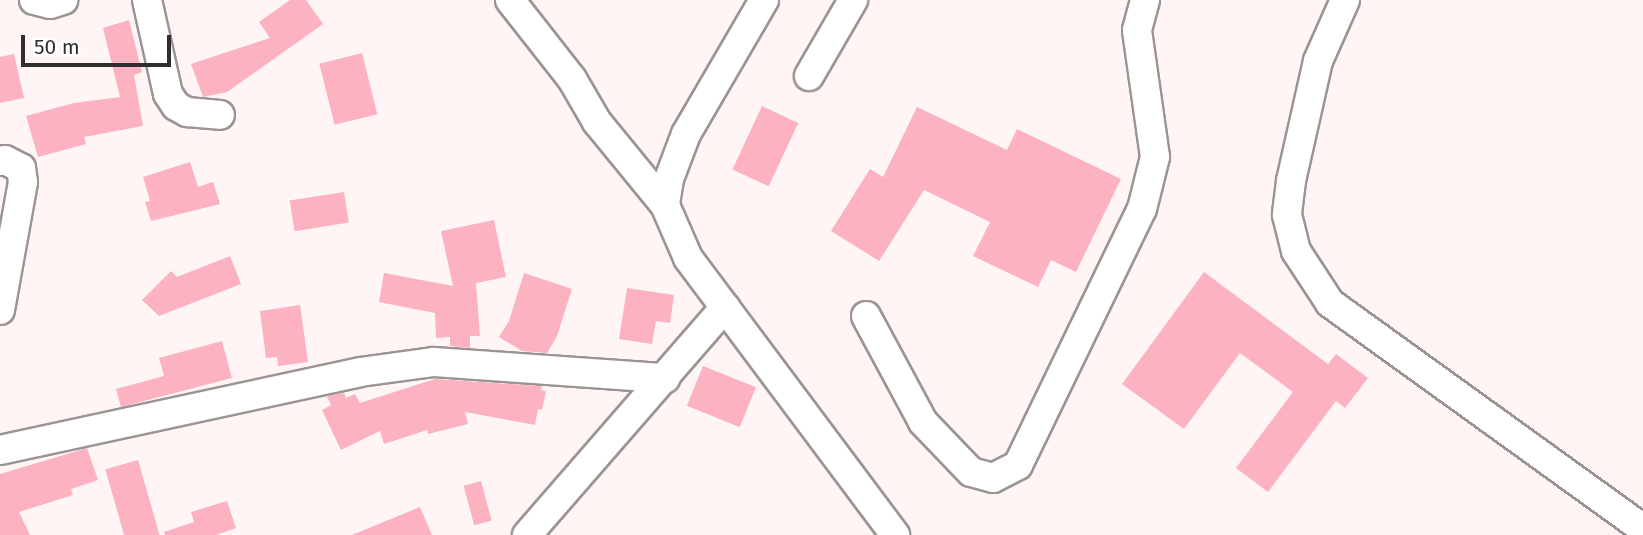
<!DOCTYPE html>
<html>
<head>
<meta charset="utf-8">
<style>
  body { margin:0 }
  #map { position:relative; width:1643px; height:535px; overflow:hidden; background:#fef5f4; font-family:"Fira Sans",sans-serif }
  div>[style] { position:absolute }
  .building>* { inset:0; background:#fdb2c2; transform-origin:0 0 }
  .roads { filter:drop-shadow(2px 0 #9c9493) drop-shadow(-2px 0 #9c9493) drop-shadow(0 2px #9c9493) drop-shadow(0 -2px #9c9493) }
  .minor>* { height:28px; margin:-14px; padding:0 14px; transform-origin:14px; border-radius:14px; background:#fff }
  span { translate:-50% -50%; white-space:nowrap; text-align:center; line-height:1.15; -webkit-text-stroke:5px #fff; paint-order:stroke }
  .scale { position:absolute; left:21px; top:35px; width:150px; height:32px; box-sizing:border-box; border:4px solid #312e2e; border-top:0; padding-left:9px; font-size:21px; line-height:24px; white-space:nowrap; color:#312e2e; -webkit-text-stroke:5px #fff; paint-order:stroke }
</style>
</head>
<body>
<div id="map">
  <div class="building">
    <div style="clip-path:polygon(290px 0,306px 0,323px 24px,227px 92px,203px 97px,191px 64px,270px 38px,259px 22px)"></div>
    <div style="clip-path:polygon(129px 20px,142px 72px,134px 75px,143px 126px,84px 137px,86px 144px,38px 157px,26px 116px,74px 103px,120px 97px,103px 28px)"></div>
    <div style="left:362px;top:53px;width:63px;height:44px;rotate:76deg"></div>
    <div style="clip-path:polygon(14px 54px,24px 98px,0 103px,0 57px)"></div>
    <div style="left:762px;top:106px;width:40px;height:70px;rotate:25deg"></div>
    <div style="clip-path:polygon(917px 107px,1007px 150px,1017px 129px,1121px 179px,1076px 272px,1051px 260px,1038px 287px,973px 256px,990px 222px,924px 190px,879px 261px,831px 231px,870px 169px,883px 177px)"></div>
    <div style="clip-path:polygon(190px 162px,198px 187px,213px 182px,220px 204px,151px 221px,145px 202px,150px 201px,143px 177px)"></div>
    <div style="left:344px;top:192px;width:31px;height:55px;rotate:81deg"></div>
    <div style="clip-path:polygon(494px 220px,506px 277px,476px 283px,480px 336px,470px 336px,470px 348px,450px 346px,450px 337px,436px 338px,435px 313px,379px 302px,384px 273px,453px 286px,441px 231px)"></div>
    <div style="clip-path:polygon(230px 256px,241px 284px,159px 316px,142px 300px,171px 271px,177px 277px)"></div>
    <div style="clip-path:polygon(1204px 272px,1328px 364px,1336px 354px,1368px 378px,1345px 408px,1336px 401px,1268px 492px,1236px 468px,1293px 392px,1240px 353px,1184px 429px,1122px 384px)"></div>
    <div style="clip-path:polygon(524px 273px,572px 289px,557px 336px,547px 353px,522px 351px,499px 337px,509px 321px)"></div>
    <div style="clip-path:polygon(627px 288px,674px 295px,670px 323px,656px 321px,652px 344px,619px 339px)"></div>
    <div style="clip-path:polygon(300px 305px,308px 362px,278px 366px,277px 357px,266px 358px,260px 311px)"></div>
    <div style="clip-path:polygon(222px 341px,232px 378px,121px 407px,116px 389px,164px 376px,159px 358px)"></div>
    <div style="left:703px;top:366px;width:57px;height:43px;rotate:22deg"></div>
    <div style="clip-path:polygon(435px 379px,542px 386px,541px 390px,546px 391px,542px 410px,538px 409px,535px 425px,465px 412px,468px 424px,428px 434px,427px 430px,384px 444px,380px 431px,341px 450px,322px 410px,331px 405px,327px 397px,331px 395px,344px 393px,346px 398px,355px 394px,360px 403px)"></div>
    <div style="clip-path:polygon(87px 448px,98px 480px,71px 489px,73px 495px,19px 512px,30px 535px,0 535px,0 474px)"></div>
    <div style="left:138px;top:460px;width:78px;height:34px;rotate:74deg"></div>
    <div style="left:481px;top:481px;width:41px;height:18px;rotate:75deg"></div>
    <div style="clip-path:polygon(227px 501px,236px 528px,216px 535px,165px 535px,164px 532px,194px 522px,191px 512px)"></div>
    <div style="clip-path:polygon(420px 507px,432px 535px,352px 535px)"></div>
  </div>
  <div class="roads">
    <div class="minor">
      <div style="left:34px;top:0;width:16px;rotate:14deg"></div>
      <div style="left:50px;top:4px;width:14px;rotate:-17deg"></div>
      <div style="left:147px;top:0;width:96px;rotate:77.4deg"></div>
      <div style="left:168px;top:94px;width:14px;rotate:56deg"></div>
      <div style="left:176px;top:106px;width:13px;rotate:29deg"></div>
      <div style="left:187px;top:112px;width:33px;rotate:5deg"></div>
      <div style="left:510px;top:0;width:100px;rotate:51.9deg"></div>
      <div style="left:572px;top:79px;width:50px;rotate:59.8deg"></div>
      <div style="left:597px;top:122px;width:107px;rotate:50.7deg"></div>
      <div style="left:764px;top:0;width:155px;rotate:120.2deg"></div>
      <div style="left:686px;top:134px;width:48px;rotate:110.7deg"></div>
      <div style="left:669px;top:179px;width:26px;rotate:99deg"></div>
      <div style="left:665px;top:205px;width:58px;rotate:66.5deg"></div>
      <div style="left:688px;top:258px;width:346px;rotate:53.2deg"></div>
      <div style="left:1345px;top:0;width:67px;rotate:113.9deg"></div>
      <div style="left:1318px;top:61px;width:123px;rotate:102.7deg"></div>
      <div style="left:1291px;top:181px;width:34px;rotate:97deg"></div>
      <div style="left:1287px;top:215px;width:37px;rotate:76deg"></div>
      <div style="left:1296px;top:251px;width:62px;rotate:56.8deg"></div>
      <div style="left:1330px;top:303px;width:386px;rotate:35.8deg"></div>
      <div style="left:809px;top:76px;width:88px;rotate:-59.9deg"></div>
      <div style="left:0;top:161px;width:5px;rotate:-11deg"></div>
      <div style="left:5px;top:160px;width:18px;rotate:27deg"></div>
      <div style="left:21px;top:168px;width:14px;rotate:82deg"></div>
      <div style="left:23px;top:182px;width:130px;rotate:100.2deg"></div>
      <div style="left:866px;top:316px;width:120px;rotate:61.7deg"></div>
      <div style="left:923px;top:422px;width:69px;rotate:46.2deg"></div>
      <div style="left:971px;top:472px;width:23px;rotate:15deg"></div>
      <div style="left:993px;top:478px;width:28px;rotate:-27deg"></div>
      <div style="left:1018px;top:465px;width:284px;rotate:-64.2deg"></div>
      <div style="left:1142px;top:209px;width:54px;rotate:-76deg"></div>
      <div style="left:1155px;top:157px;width:128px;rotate:-98.1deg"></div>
      <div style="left:1137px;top:30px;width:31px;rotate:-75deg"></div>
      <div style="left:0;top:450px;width:368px;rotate:-12.2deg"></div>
      <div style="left:360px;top:372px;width:75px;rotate:-7.7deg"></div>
      <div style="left:434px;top:362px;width:232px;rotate:4deg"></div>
      <div style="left:527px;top:535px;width:302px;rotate:-49deg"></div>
    </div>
  </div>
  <div class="scale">50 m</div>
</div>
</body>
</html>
